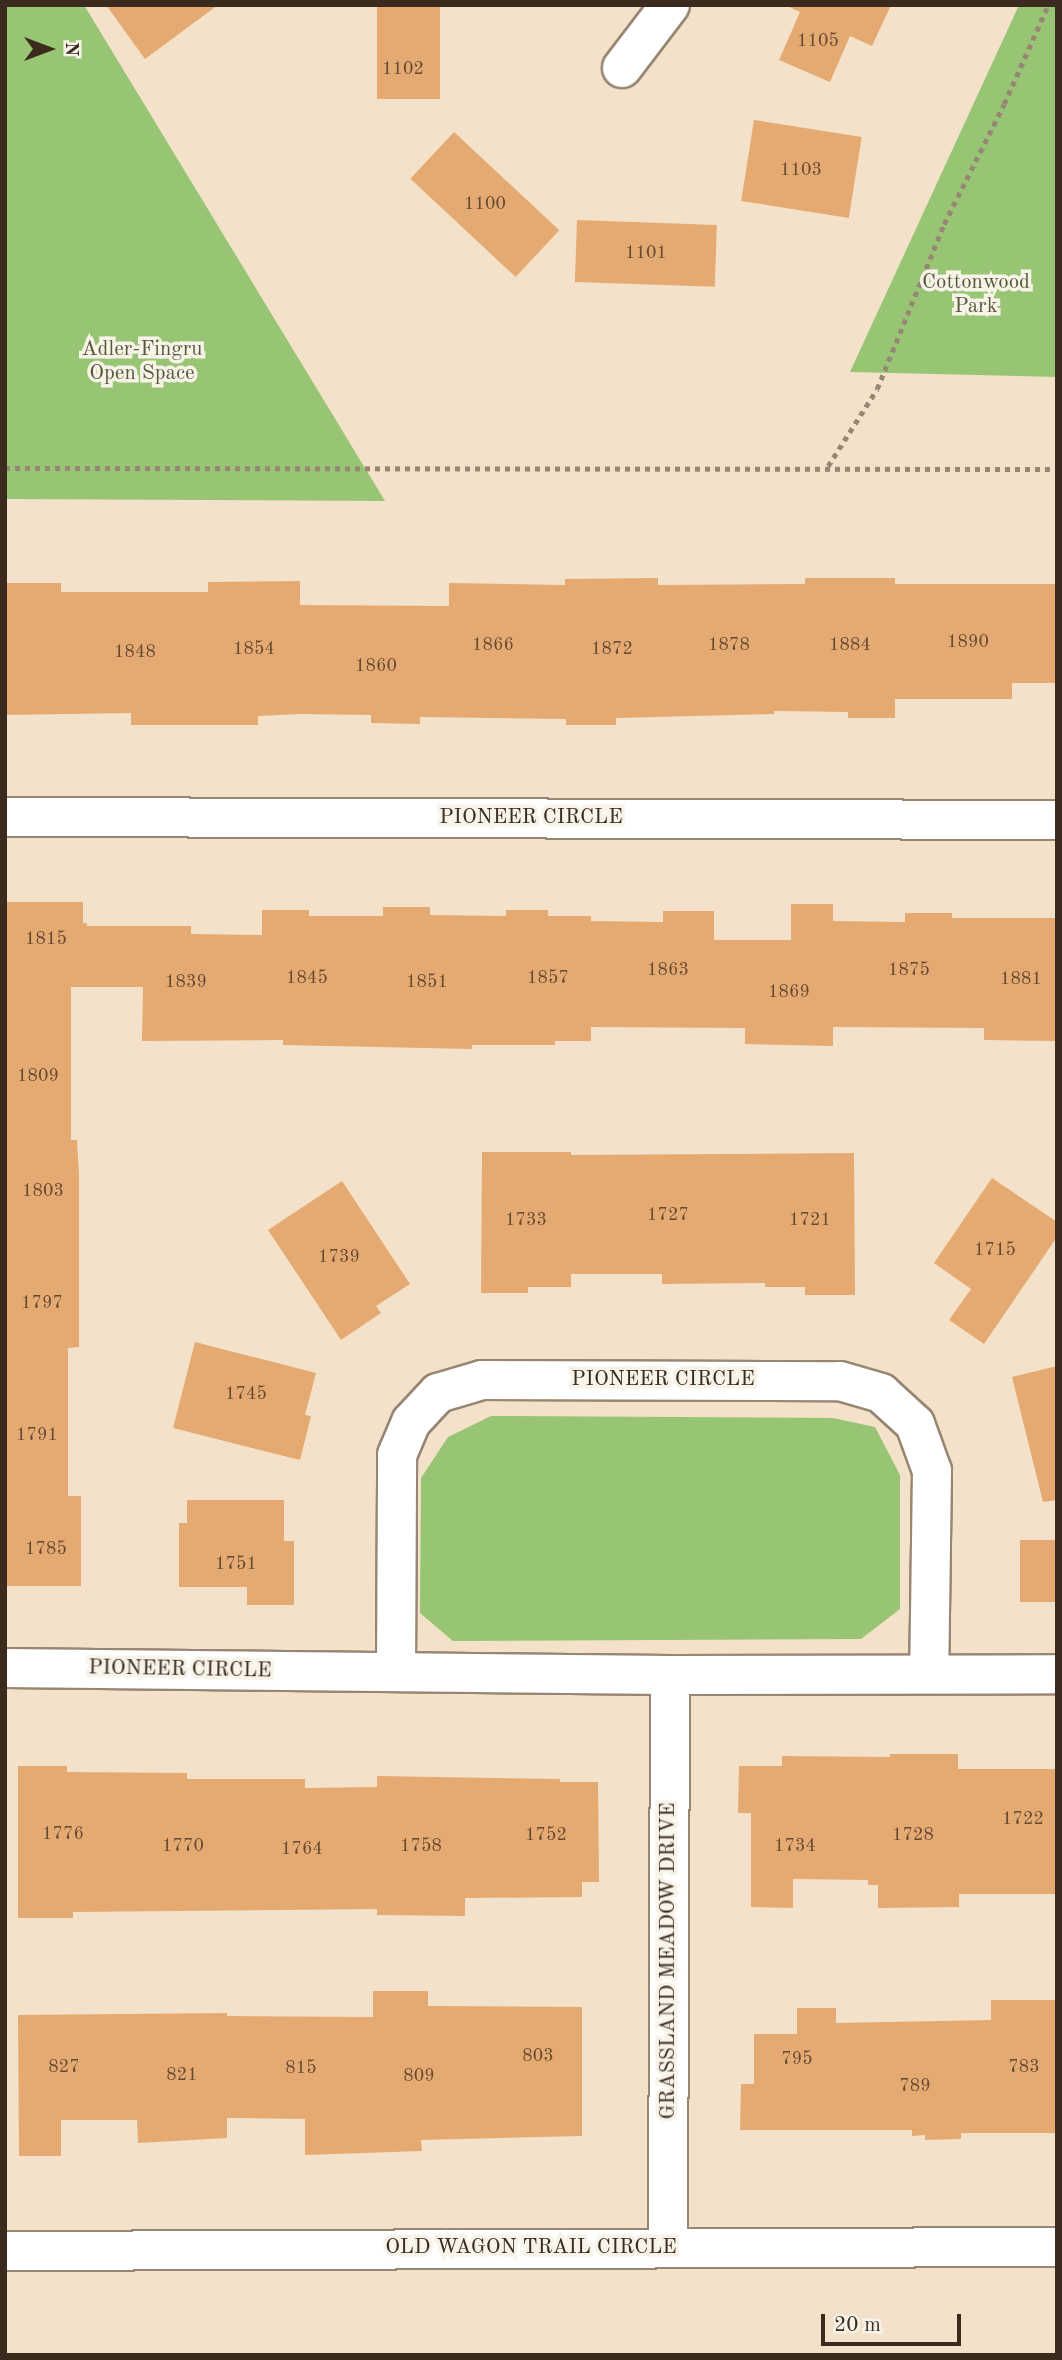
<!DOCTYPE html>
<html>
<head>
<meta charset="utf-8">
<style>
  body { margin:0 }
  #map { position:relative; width:1062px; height:2360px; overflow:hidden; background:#f3e2c9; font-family:"Old Standard TT",serif }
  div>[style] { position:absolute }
  .green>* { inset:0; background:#97c574 }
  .building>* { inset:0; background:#e5aa71; transform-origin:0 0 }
  .path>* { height:4.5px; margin-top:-2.25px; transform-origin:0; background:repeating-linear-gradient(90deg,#978674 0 5px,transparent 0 10px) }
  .roads { filter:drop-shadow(2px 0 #978674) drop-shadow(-2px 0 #978674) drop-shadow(0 2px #978674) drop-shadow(0 -2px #978674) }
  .minor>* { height:38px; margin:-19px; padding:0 19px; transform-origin:19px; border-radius:19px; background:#fff }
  span { translate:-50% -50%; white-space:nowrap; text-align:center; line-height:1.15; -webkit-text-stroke:7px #f7f3e8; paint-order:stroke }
  .number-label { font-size:18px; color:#664a33 }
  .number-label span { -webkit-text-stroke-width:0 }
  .park-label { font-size:21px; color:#575838 }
  .street-label { font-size:21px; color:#3b2a1e }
  .frame { position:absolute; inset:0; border:7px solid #3b2a1e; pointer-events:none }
  .north { position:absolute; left:14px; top:14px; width:70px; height:70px; -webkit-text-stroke:5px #f7f3e8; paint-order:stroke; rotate:90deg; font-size:19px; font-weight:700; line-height:28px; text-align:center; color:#3b2a1e }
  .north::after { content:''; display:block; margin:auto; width:24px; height:32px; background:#3b2a1e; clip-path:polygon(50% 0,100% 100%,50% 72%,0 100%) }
  .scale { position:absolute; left:821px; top:2314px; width:140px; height:32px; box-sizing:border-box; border:4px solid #3b2a1e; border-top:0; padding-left:9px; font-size:21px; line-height:24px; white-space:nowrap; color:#3b2a1e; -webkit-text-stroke:5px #f7f3e8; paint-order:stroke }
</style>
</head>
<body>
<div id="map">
  <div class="green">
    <div style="clip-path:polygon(5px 5px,84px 5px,385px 501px,5px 499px)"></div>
    <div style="clip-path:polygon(1019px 5px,1057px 5px,1057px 377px,850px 372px)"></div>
    <div style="clip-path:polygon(491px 1416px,833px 1418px,875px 1427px,900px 1475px,900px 1609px,861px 1639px,453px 1641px,420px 1613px,421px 1478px,448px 1437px)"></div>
  </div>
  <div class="building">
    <div style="clip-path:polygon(106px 5px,218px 5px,145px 59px)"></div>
    <div style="left:377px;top:5px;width:63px;height:94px"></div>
    <div style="clip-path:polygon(785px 5px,891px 5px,872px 46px,850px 36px,830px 82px,779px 60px,800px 12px)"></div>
    <div style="left:754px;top:120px;width:109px;height:82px;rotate:9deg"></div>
    <div style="left:454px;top:132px;width:144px;height:64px;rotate:43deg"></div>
    <div style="left:577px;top:220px;width:140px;height:62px;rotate:2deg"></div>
    <div style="clip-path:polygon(658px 578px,658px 585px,805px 584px,805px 578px,895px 578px,895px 584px,1057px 584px,1057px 683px,1012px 683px,1012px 699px,895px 699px,895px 718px,848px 718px,848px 712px,774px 711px,774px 714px,616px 718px,616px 725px,566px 725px,566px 719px,420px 717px,420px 724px,371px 723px,371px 715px,301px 714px,258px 716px,258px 725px,131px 725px,131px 713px,5px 715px,5px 583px,61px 583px,61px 592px,208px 592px,208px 582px,300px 581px,300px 605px,449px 606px,449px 583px,565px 585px,565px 579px)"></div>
    <div style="clip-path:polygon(5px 902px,83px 902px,83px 923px,87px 923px,87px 926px,191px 926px,191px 934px,262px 935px,262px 910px,309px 910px,309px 916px,383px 916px,383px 907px,430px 907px,430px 915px,506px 916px,506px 910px,548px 910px,548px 916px,591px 916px,591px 921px,663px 922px,663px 911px,714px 911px,714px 940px,791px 940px,791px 904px,833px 904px,833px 921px,905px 922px,905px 913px,952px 913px,952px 918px,1057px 918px,1057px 1041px,984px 1040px,984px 1028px,833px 1027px,833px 1046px,745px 1044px,745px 1028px,591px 1027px,591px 1041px,555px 1041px,555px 1045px,472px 1045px,472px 1049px,283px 1045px,283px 1040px,142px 1041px,143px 987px,71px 987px,71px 1140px,77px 1140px,79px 1174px,79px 1347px,68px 1348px,68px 1496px,81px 1496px,81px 1586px,5px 1586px)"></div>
    <div style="clip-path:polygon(482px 1152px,571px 1152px,571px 1155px,854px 1153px,855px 1295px,805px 1295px,805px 1287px,765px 1287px,765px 1283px,662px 1284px,662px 1274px,571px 1274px,571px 1287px,528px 1287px,528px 1293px,481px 1293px)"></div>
    <div style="clip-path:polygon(992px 1178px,1057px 1222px,1057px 1237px,984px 1344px,949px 1320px,971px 1289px,934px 1263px)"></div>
    <div style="clip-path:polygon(342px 1181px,410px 1284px,376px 1306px,381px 1313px,341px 1340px,268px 1230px)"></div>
    <div style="clip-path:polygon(195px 1342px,316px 1373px,305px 1415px,311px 1416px,300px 1460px,173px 1428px)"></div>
    <div style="clip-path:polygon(1057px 1366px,1057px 1500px,1043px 1502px,1012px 1377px)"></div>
    <div style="clip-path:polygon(187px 1500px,284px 1500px,284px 1541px,294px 1541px,294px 1605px,247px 1605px,247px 1587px,179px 1587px,179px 1523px,187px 1523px)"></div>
    <div style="left:1020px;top:1540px;width:37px;height:62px"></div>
    <div style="clip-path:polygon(890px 1754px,958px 1754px,958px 1769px,1057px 1769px,1057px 1894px,959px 1894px,959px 1907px,878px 1908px,878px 1885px,868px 1885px,868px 1880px,793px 1879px,793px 1908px,751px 1907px,751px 1813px,738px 1813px,739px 1766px,782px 1766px,782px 1756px,890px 1757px)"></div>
    <div style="clip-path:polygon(18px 1766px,67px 1766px,67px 1772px,187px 1773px,187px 1779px,305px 1779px,305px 1788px,377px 1787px,377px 1776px,560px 1779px,560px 1782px,598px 1782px,599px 1882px,582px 1882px,582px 1897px,465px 1898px,465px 1916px,377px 1915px,377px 1909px,73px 1912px,73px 1918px,18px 1918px)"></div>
    <div style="clip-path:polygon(373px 1991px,428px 1991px,428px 2006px,582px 2007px,582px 2136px,421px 2140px,422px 2151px,305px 2155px,305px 2119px,227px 2118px,227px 2138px,138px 2143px,137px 2120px,61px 2120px,61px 2156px,19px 2156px,18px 2015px,227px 2013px,227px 2016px,373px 2017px)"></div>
    <div style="clip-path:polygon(991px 2000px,1057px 2000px,1057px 2133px,961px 2133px,961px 2139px,925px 2140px,925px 2135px,912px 2136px,912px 2130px,740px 2130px,741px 2084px,754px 2084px,754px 2034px,797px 2034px,797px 2008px,836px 2008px,836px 2023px,991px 2020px)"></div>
  </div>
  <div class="path">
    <div style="left:828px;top:466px;width:91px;rotate:-57.5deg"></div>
    <div style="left:877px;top:389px;width:178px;rotate:-67.9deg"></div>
    <div style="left:944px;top:224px;width:134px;rotate:-63.4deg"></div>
    <div style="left:1004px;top:104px;width:108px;rotate:-66deg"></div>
    <div style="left:5px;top:468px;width:1052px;rotate:0.05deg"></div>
  </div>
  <div class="roads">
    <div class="minor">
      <div style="left:622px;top:68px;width:79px;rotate:-52.7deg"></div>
      <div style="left:5px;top:817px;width:1052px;rotate:0.16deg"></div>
      <div style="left:5px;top:1668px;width:665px;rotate:0.6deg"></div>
      <div style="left:670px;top:1675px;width:387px;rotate:-0.1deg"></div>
      <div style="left:396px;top:1672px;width:217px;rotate:-89.7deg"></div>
      <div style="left:397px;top:1455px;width:36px;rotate:-67deg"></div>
      <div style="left:411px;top:1422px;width:40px;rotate:-47deg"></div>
      <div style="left:438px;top:1393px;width:46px;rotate:-16.5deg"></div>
      <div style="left:482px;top:1380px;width:358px;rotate:0.2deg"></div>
      <div style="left:840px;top:1381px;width:43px;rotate:16.3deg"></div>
      <div style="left:881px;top:1393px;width:46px;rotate:42.4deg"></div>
      <div style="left:915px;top:1424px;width:50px;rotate:70.1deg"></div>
      <div style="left:932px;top:1471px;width:203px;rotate:90.8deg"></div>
      <div style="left:668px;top:2247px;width:572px;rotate:-89.8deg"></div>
      <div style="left:5px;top:2251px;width:1052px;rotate:-0.22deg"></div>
    </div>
  </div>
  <div class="number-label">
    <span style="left:818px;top:41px">1105</span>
    <span style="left:403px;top:69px">1102</span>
    <span style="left:801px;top:170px">1103</span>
    <span style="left:485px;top:204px">1100</span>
    <span style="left:646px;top:253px">1101</span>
    <span style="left:968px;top:642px">1890</span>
    <span style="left:493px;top:645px">1866</span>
    <span style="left:729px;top:645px">1878</span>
    <span style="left:850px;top:645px">1884</span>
    <span style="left:254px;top:649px">1854</span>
    <span style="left:612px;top:649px">1872</span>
    <span style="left:135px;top:652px">1848</span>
    <span style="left:376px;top:666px">1860</span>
    <span style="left:46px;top:939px">1815</span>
    <span style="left:668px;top:970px">1863</span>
    <span style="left:909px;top:970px">1875</span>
    <span style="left:307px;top:978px">1845</span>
    <span style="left:548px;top:978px">1857</span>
    <span style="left:1021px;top:979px">1881</span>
    <span style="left:186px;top:982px">1839</span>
    <span style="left:427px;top:982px">1851</span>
    <span style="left:789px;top:992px">1869</span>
    <span style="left:38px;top:1076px">1809</span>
    <span style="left:43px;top:1191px">1803</span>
    <span style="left:668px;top:1215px">1727</span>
    <span style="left:526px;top:1220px">1733</span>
    <span style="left:810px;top:1220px">1721</span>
    <span style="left:995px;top:1250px">1715</span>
    <span style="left:339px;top:1257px">1739</span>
    <span style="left:42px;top:1303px">1797</span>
    <span style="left:246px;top:1394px">1745</span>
    <span style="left:37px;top:1435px">1791</span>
    <span style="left:46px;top:1549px">1785</span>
    <span style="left:236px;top:1564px">1751</span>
    <span style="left:1023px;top:1819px">1722</span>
    <span style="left:63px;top:1834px">1776</span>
    <span style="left:546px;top:1835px">1752</span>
    <span style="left:913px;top:1835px">1728</span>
    <span style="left:183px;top:1846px">1770</span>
    <span style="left:421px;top:1846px">1758</span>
    <span style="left:795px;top:1846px">1734</span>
    <span style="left:302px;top:1849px">1764</span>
    <span style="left:538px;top:2056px">803</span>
    <span style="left:797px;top:2059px">795</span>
    <span style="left:64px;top:2067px">827</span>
    <span style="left:1024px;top:2067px">783</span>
    <span style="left:301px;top:2068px">815</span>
    <span style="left:182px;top:2075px">821</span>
    <span style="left:419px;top:2076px">809</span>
    <span style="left:915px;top:2086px">789</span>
  </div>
  <div class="park-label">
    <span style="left:976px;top:295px">Cottonwood<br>Park</span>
    <span style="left:142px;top:362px">Adler-Fingru<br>Open Space</span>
  </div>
  <div class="street-label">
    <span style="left:531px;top:818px">PIONEER CIRCLE</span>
    <span style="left:663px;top:1380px">PIONEER CIRCLE</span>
    <span style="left:180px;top:1670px;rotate:1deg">PIONEER CIRCLE</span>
    <span style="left:669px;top:1961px;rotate:-90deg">GRASSLAND MEADOW DRIVE</span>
    <span style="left:531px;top:2248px">OLD WAGON TRAIL CIRCLE</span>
  </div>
  <div class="frame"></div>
  <div class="north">N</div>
  <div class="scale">20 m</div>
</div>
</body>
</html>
